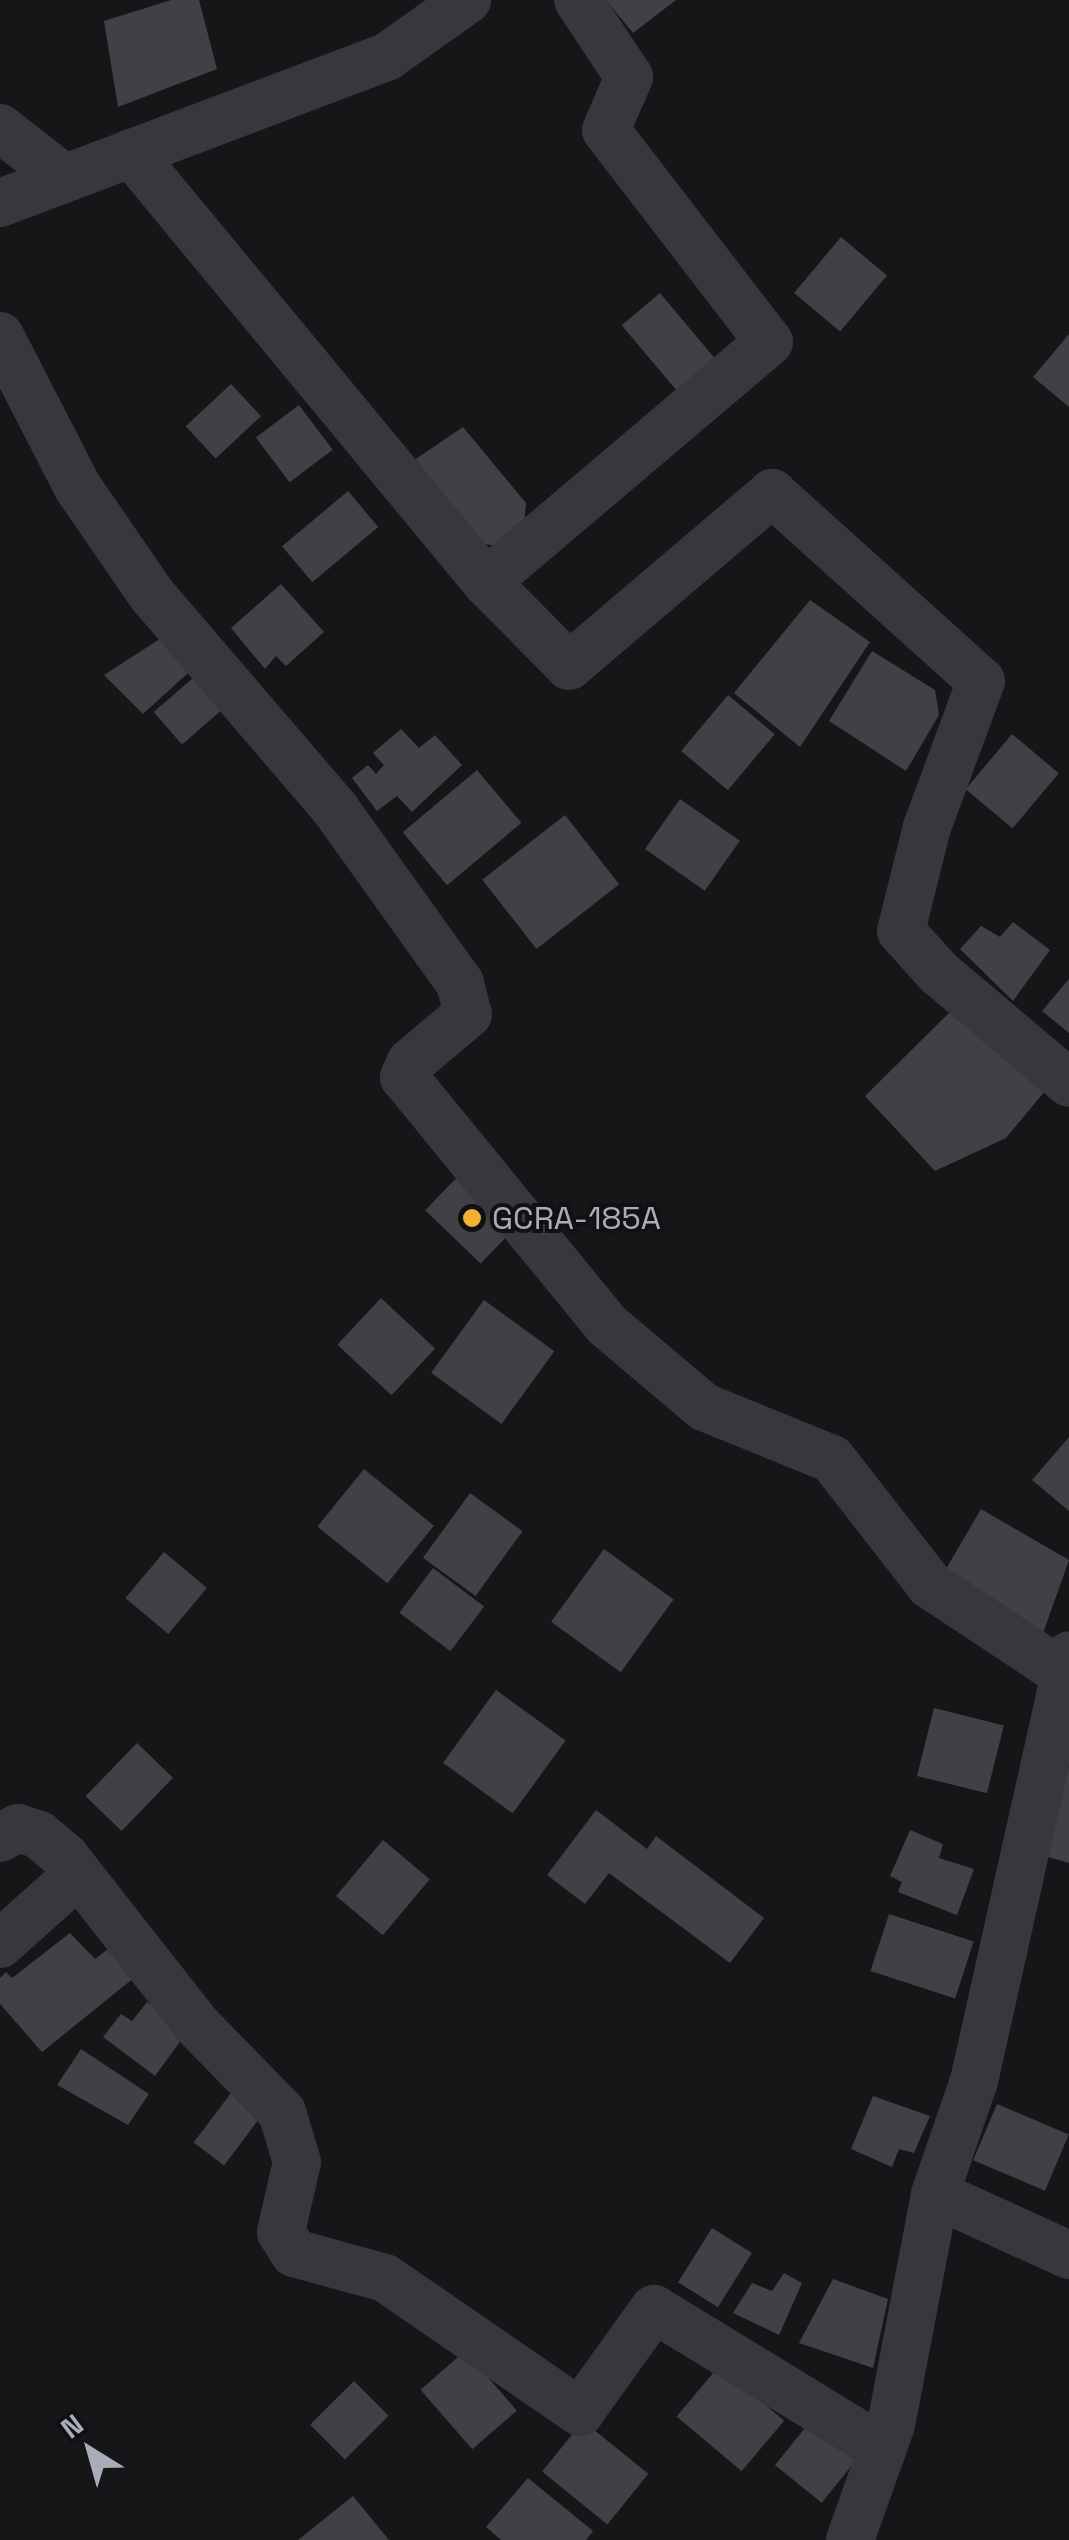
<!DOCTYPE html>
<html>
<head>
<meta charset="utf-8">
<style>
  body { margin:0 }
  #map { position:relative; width:1069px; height:2540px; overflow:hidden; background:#161618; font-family:"Space Grotesk",sans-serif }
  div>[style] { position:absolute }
  .building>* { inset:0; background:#404145; transform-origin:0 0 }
  .minor>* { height:48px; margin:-24px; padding:0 24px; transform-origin:24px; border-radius:24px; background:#37383d }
  .dots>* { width:28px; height:28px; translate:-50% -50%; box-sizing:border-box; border:5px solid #111113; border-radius:50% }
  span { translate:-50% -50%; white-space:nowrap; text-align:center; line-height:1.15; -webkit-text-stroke:8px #111113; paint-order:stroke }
  .poi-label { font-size:32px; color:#a8adb8 }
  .left { translate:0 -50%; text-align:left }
  .north { position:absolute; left:40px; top:2400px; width:100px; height:100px; -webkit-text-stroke:8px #111113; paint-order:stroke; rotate:323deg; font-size:28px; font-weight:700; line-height:40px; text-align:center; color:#a8adb8 }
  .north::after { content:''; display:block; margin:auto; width:35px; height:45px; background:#a8adb8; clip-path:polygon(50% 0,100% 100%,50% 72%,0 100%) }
</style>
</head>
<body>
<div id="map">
  <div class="building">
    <div style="clip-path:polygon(171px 0,199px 0,217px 69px,118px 107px,104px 21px)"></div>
    <div style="clip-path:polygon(606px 0,676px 0,633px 33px)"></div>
    <div style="left:841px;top:237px;width:60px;height:73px;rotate:40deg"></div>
    <div style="left:660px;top:293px;width:91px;height:50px;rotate:50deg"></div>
    <div style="clip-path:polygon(1069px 334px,1069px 407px,1033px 377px)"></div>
    <div style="left:231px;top:384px;width:44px;height:62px;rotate:47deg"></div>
    <div style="left:299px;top:405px;width:56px;height:54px;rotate:53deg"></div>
    <div style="clip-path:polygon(463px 427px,526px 503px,523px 535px,502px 546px,473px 543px,401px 469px)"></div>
    <div style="left:348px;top:491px;width:47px;height:86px;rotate:50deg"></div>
    <div style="clip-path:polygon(281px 584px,324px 632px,286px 666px,276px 656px,265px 669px,231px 628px)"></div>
    <div style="clip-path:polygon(810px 600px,870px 642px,800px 747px,734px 693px)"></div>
    <div style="clip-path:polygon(169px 633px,199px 663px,143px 714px,104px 675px)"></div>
    <div style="clip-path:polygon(872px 651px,935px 690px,939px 715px,906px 771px,829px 721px)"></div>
    <div style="left:193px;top:678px;width:43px;height:52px;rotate:49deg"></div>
    <div style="left:728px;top:695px;width:61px;height:73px;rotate:40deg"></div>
    <div style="clip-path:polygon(401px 729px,419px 748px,435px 735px,462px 765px,412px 812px,397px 796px,377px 811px,352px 778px,368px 765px,376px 774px,384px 765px,373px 753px)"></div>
    <div style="left:1012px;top:734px;width:61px;height:72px;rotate:40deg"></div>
    <div style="left:477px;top:770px;width:69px;height:97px;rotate:50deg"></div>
    <div style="left:680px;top:799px;width:73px;height:61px;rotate:35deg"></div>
    <div style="left:565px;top:815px;width:88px;height:105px;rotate:52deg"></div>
    <div style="clip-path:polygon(1013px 922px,1050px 950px,1013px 1001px,960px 949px,981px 926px,1000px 937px)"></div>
    <div style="clip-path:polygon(1069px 979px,1069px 1033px,1042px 1011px)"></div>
    <div style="clip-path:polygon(951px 1011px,1045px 1091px,1006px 1138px,935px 1171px,865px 1096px)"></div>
    <div style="left:462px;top:1172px;width:77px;height:53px;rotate:44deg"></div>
    <div style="left:381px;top:1298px;width:74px;height:64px;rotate:43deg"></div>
    <div style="left:484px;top:1300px;width:87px;height:90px;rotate:36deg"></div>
    <div style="clip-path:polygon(1069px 1437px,1069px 1511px,1032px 1480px)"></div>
    <div style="left:364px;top:1469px;width:90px;height:74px;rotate:39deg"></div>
    <div style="left:470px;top:1493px;width:65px;height:80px;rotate:36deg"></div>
    <div style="clip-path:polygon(981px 1509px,1069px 1560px,1041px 1639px,939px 1581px)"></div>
    <div style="left:604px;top:1549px;width:86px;height:90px;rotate:36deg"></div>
    <div style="left:164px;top:1552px;width:56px;height:60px;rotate:40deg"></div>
    <div style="left:433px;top:1568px;width:64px;height:56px;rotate:37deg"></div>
    <div style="left:496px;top:1690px;width:86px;height:90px;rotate:36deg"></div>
    <div style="left:934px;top:1708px;width:72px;height:70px;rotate:14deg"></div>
    <div style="left:137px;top:1743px;width:50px;height:74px;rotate:44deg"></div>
    <div style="clip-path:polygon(1069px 1767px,1069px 1863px,1042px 1855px,1039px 1825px)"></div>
    <div style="clip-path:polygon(596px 1810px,647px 1849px,656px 1836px,764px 1918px,730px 1963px,609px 1873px,585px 1904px,547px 1875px)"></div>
    <div style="clip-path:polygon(910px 1830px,943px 1844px,939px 1858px,974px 1869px,957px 1915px,898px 1892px,902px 1882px,890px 1876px)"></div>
    <div style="left:383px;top:1840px;width:61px;height:73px;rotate:40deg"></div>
    <div style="left:889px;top:1914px;width:89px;height:60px;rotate:18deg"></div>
    <div style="clip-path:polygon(70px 1933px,95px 1959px,112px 1946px,135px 1977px,42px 2052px,0 2004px,0 1978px,6px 1972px,12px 1978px)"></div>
    <div style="clip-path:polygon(147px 2002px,187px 2032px,155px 2076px,103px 2037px,121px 2014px,132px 2021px)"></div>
    <div style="clip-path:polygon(81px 2049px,149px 2094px,128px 2125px,57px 2085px)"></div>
    <div style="left:231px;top:2093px;width:38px;height:62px;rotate:37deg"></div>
    <div style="clip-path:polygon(873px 2096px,930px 2116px,914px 2153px,899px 2149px,892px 2167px,851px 2149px)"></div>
    <div style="left:997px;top:2104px;width:78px;height:61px;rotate:23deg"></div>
    <div style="left:712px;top:2228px;width:47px;height:64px;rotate:32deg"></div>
    <div style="clip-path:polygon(784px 2273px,802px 2283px,779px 2335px,733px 2313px,752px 2283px,772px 2291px)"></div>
    <div style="clip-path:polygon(833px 2279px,888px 2299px,873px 2368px,799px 2343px)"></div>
    <div style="left:465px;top:2351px;width:79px;height:59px;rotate:49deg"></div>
    <div style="left:719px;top:2366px;width:85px;height:66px;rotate:40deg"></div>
    <div style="left:354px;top:2381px;width:49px;height:62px;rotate:45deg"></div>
    <div style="left:583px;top:2421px;width:84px;height:65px;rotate:39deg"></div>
    <div style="left:809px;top:2423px;width:60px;height:54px;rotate:39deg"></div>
    <div style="clip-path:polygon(528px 2478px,593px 2531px,586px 2540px,501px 2540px,486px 2527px)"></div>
    <div style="clip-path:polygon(353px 2496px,389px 2540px,298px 2540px)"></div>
  </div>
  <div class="minor">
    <div style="left:0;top:128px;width:81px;rotate:38deg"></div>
    <div style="left:131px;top:153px;width:557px;rotate:50.39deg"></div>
    <div style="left:486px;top:582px;width:118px;rotate:45.3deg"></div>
    <div style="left:569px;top:666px;width:267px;rotate:-40.4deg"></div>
    <div style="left:772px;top:493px;width:281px;rotate:42deg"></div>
    <div style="left:981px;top:681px;width:156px;rotate:110.3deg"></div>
    <div style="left:927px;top:827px;width:107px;rotate:104deg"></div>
    <div style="left:901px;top:931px;width:57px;rotate:47.9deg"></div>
    <div style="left:939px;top:973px;width:170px;rotate:40.2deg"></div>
    <div style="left:0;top:203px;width:415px;rotate:-20.7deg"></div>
    <div style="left:388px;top:56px;width:97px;rotate:-35.3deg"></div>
    <div style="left:0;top:336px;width:169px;rotate:62.8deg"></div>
    <div style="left:77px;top:486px;width:132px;rotate:55.5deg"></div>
    <div style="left:152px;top:595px;width:283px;rotate:49.4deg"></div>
    <div style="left:336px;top:810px;width:213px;rotate:54.4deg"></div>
    <div style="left:460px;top:983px;width:32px;rotate:76deg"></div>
    <div style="left:468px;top:1014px;width:75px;rotate:139.9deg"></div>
    <div style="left:411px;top:1062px;width:17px;rotate:115deg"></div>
    <div style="left:404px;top:1077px;width:320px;rotate:50.7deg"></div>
    <div style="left:607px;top:1325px;width:127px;rotate:40.2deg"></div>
    <div style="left:704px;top:1407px;width:138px;rotate:22.1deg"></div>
    <div style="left:832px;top:1459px;width:160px;rotate:52.1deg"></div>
    <div style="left:930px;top:1585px;width:167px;rotate:33.5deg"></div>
    <div style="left:486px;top:582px;width:371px;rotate:-40.3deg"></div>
    <div style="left:769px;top:342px;width:267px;rotate:-127.6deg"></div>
    <div style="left:606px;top:130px;width:58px;rotate:-66.5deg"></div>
    <div style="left:629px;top:77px;width:92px;rotate:-123.5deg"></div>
    <div style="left:0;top:1838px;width:21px;rotate:-29deg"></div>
    <div style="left:18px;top:1828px;width:22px;rotate:18deg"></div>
    <div style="left:39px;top:1835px;width:35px;rotate:40deg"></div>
    <div style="left:66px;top:1858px;width:211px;rotate:51.9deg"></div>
    <div style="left:196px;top:2024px;width:123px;rotate:45.7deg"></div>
    <div style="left:282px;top:2112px;width:52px;rotate:73.3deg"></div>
    <div style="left:297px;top:2162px;width:72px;rotate:102.9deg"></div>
    <div style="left:281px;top:2232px;width:25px;rotate:58deg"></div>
    <div style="left:294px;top:2253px;width:94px;rotate:15.4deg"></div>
    <div style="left:385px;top:2278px;width:237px;rotate:34.5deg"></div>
    <div style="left:580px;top:2412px;width:127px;rotate:-54.3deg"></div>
    <div style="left:654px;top:2309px;width:268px;rotate:31.4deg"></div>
    <div style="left:0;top:1944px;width:102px;rotate:-41.8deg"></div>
    <div style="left:935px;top:2194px;width:147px;rotate:24.5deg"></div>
    <div style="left:850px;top:2540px;width:122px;rotate:-70.4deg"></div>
    <div style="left:891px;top:2425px;width:235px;rotate:-79.2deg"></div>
    <div style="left:935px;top:2194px;width:120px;rotate:-71deg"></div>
    <div style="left:974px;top:2081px;width:436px;rotate:-77.4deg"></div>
  </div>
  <div class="dots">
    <div style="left:472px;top:1218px;background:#f2b134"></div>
  </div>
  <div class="poi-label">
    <span class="left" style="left:492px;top:1218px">GCRA-185A</span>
  </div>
  <div class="north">N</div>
</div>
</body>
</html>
